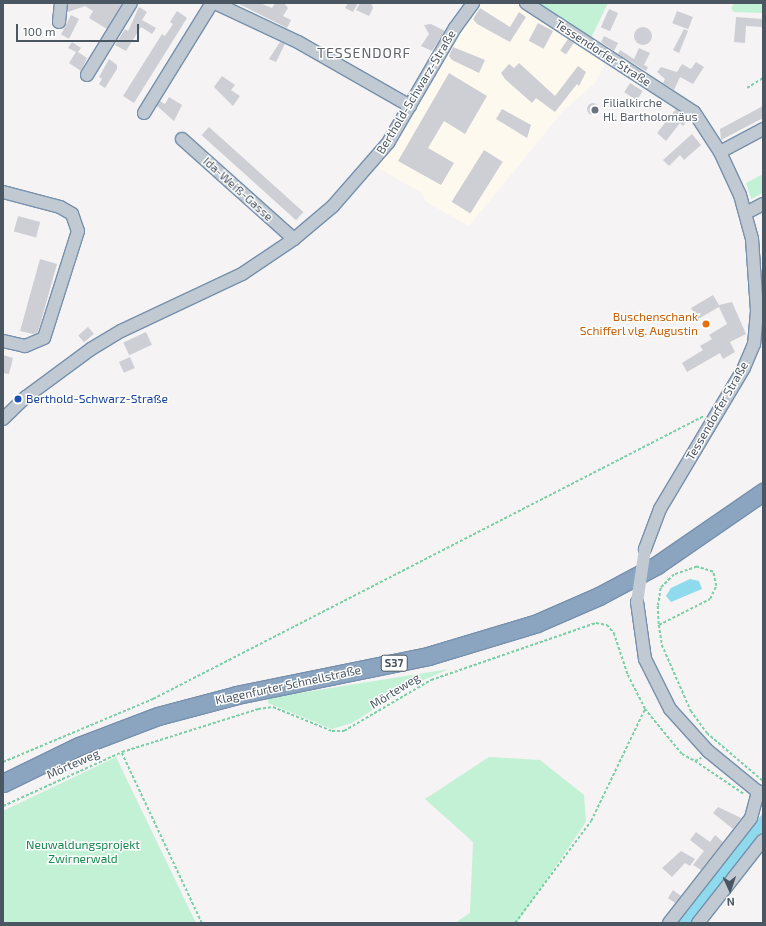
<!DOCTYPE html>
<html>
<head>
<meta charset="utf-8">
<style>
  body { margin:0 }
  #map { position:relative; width:766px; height:926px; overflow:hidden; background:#f5f3f3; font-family:"Exo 2",sans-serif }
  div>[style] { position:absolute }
  .commercial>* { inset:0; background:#fdf9ef }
  .green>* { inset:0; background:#c3f1d5 }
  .water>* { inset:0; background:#90daee }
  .building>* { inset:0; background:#cdcfd5; transform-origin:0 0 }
  .round { border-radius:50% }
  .path>* { height:1.5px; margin-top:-0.75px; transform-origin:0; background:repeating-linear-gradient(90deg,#7ad0a6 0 3px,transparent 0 5px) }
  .roads { filter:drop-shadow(1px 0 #7690ad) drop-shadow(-1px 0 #7690ad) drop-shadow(0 1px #7690ad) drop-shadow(0 -1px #7690ad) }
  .minor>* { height:12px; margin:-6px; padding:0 6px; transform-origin:6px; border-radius:6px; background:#c1cad2 }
  .highway>* { height:17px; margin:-8.5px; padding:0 8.5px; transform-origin:8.5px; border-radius:8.5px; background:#8ba5c1 }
  .minor-bridge>* { height:12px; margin:-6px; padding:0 6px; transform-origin:6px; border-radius:6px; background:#c1cad2 }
  .dots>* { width:11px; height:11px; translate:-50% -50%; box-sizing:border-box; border:2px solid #fff; border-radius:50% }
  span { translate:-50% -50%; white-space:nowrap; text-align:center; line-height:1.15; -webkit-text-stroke:3px #fff; paint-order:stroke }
  .shield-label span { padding:1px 3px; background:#fff; border:1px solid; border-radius:3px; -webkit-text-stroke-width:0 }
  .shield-label { font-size:11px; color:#4a5661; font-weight:700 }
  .street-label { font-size:12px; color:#4a5661 }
  .worship-label { font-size:12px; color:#5b616d }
  .left { translate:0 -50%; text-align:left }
  .food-label { font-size:12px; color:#c56008 }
  .right { translate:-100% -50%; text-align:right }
  .transit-label { font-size:12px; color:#164399 }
  .park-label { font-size:12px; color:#17864f }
  .quarter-label { font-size:14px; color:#5f6368; letter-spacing:1px }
  .frame { position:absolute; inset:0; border:4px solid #4a5661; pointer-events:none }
  .north { position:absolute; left:710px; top:870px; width:40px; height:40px; -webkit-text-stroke:3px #fff; paint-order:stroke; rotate:177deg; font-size:11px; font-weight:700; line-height:16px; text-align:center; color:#4a5661 }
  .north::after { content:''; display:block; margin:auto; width:14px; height:18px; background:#4a5661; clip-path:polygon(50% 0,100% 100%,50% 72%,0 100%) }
  .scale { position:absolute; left:16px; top:24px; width:123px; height:18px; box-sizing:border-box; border:2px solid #4a5661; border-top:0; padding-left:5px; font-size:12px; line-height:14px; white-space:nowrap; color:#4a5661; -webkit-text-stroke:3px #fff; paint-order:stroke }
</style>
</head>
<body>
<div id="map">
  <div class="commercial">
    <div style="clip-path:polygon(478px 3px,516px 3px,606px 63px,594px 84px,564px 110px,469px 226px,426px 202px,422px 193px,378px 168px,458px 29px)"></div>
  </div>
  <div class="green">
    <div style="clip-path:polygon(543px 3px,608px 3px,590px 40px,541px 7px)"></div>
    <div style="clip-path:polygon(734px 3px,763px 3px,763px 13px,734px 12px,731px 8px)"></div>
    <div style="clip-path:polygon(763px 174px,763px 193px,751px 199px,746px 183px)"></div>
    <div style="clip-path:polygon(449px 669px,412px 685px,352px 723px,332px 729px,268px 703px,268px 698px)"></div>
    <div style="clip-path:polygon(116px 757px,196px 923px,3px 923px,3px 811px)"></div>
    <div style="clip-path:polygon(489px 757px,540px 760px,584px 795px,586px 822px,517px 923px,455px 923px,470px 913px,473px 842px,425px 799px)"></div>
  </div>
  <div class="water">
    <div style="clip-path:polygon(690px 579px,699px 581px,702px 589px,671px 602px,666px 596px,671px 588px)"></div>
    <div style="clip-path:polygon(763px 813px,763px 831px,690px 923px,677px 923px)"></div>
  </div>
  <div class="building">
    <div style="clip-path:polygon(68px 3px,122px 3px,107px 29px,89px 18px,93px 11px,85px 6px,68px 12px)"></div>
    <div style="clip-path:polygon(237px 3px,260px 3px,272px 8px,275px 3px,284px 3px,288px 8px,283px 16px,291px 20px,287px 28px)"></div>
    <div style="clip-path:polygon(348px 3px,358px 3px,353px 12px,345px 8px)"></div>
    <div style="clip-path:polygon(360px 3px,371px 3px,373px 8px,369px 16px,356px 10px)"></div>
    <div style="clip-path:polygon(139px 7px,147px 12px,142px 20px,156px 28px,152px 34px,141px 27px,126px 51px,115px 45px,125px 29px,128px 31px)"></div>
    <div style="clip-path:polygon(480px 8px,510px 27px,519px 12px,526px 17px,510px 42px,477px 24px,473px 19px)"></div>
    <div style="left:609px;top:9px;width:10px;height:20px;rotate:24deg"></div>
    <div style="clip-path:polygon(177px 11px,187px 18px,134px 103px,123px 96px,162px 34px,165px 36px,173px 24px,170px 22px)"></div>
    <div style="left:677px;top:11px;width:17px;height:13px;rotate:21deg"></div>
    <div style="left:71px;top:15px;width:9px;height:22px;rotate:27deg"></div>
    <div style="clip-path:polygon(736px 17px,763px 19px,763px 27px,746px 26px,745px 43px,734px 42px)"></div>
    <div style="left:538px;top:23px;width:17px;height:20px;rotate:28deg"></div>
    <div style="clip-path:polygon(431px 24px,445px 31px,432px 51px,421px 46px,429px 34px,424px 25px)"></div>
    <div class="round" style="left:634px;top:27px;width:18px;height:18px"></div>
    <div style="clip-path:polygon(684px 29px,688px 31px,679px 53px,673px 50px)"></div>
    <div style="clip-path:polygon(604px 36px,618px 43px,614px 51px,601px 42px)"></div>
    <div style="left:568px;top:39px;width:7px;height:14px;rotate:34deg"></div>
    <div style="clip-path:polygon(72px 42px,81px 48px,78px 52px,87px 58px,81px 71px,69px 63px,76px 52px,68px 48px)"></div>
    <div style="clip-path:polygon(280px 42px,285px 44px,276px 62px,269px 59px)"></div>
    <div style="clip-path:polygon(453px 47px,485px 60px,479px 73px,452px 60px,449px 56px)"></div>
    <div style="clip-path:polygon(639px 48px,650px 53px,644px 65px,648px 67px,646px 71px,618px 54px,620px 50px,634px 59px)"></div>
    <div style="clip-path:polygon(109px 59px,117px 65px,117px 69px,105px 88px,99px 84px,102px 79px,99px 77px)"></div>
    <div style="clip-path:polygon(696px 62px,704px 67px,693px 84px,680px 77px,674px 90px,663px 83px,665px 79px,657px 72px,661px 67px,677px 72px,682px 64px,691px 69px)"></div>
    <div style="clip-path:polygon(519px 63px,555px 96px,578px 66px,586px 72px,579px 86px,577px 84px,555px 112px,536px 98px,532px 103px,505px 79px,501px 73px,509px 64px,514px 68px)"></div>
    <div style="clip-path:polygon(449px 73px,487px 96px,465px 134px,444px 121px,428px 148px,454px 163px,441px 185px,398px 161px)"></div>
    <div style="clip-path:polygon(222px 76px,235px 85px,231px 90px,240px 96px,233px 106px,214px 87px)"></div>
    <div style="left:630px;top:83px;width:15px;height:11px;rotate:32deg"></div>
    <div style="clip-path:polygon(169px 97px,182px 105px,174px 121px,157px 106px,160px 101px,165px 104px)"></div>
    <div class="round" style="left:587px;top:103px;width:12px;height:12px"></div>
    <div style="clip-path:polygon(763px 106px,763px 118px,721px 140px,720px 129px)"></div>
    <div style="clip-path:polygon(502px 109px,531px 125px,527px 138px,496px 119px)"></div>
    <div style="clip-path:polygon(676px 109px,689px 119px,683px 126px,680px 123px,666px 141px,657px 133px)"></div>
    <div style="left:209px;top:127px;width:127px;height:11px;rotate:42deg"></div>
    <div style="clip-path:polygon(692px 134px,701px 145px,684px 160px,680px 155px,669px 166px,663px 160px)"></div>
    <div style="left:484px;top:150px;width:22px;height:61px;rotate:32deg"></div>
    <div style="left:18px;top:216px;width:23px;height:16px;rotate:15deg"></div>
    <div style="clip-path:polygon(40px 259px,57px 264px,38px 332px,33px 334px,20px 331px)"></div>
    <div style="clip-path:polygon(713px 295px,719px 305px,732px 302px,746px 334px,730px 342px,735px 352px,723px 359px,720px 353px,687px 372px,682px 363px,703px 350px,700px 346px,712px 339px,709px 335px,727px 324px,719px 307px,698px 319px,691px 308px)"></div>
    <div style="left:88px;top:327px;width:9px;height:13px;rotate:49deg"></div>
    <div style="left:146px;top:332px;width:14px;height:25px;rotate:65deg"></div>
    <div style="clip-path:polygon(3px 355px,13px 358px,9px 374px,3px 373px)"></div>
    <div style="left:130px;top:357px;width:12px;height:12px;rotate:66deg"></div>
    <div style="clip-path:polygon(718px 807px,741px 818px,733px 829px,713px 813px)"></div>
    <div style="clip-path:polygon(696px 832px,710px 842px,715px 835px,723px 842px,701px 870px,693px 865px,704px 851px,690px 840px)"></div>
    <div style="clip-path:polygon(681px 851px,695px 859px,690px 866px,685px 863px,672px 877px,662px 868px)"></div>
    <div style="clip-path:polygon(673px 890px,681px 896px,675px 903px,668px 898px)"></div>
  </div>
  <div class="path">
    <div style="left:747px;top:88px;width:19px;rotate:-32deg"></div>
    <div style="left:659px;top:625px;width:57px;rotate:-27deg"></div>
    <div style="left:710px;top:599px;width:14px;rotate:-65deg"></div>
    <div style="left:716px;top:586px;width:14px;rotate:-102deg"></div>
    <div style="left:713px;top:572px;width:17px;rotate:-163deg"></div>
    <div style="left:697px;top:567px;width:24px;rotate:161deg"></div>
    <div style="left:674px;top:575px;width:18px;rotate:135deg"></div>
    <div style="left:661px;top:588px;width:18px;rotate:99deg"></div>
    <div style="left:658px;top:606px;width:19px;rotate:87deg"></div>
    <div style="left:659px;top:625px;width:20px;rotate:81deg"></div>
    <div style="left:662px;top:645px;width:72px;rotate:66.3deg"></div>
    <div style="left:691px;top:711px;width:27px;rotate:54deg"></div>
    <div style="left:707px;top:733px;width:74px;rotate:40.6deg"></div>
    <div style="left:122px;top:753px;width:188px;rotate:64.8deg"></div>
    <div style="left:695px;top:761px;width:59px;rotate:34deg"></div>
    <div style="left:3px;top:762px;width:163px;rotate:-22.8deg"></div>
    <div style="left:153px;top:699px;width:619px;rotate:-27.19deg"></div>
    <div style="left:3px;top:806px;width:131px;rotate:-24.4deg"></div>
    <div style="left:122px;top:752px;width:143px;rotate:-17.5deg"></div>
    <div style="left:258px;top:709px;width:15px;rotate:-8deg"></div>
    <div style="left:273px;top:707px;width:64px;rotate:22.1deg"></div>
    <div style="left:332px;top:731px;width:12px"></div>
    <div style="left:344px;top:731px;width:101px;rotate:-30.4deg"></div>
    <div style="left:431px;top:680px;width:175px;rotate:-19.1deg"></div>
    <div style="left:596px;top:623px;width:11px;rotate:10deg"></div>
    <div style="left:607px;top:625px;width:11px;rotate:49deg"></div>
    <div style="left:614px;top:633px;width:44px;rotate:71.6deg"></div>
    <div style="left:628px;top:675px;width:38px;rotate:63deg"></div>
    <div style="left:645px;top:709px;width:58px;rotate:50.6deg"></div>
    <div style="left:682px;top:754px;width:15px;rotate:28deg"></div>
    <div style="left:695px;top:761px;width:7px;rotate:-27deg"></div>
    <div style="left:515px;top:923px;width:127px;rotate:-53.3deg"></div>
    <div style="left:591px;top:821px;width:124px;rotate:-64.3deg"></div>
  </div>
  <div class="roads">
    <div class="minor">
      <div style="left:215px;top:3px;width:92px;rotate:25.2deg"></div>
      <div style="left:298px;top:42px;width:129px;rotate:29.7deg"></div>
      <div style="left:526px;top:3px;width:200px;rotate:33deg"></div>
      <div style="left:694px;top:112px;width:48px;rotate:57deg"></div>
      <div style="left:720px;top:152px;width:47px;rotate:65.1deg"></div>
      <div style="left:740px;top:195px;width:46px;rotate:74.7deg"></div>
      <div style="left:752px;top:239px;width:72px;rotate:86deg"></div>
      <div style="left:757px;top:311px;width:33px;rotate:95deg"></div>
      <div style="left:754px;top:344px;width:26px;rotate:113deg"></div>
      <div style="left:744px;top:368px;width:164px;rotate:120.8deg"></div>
      <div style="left:660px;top:509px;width:43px;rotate:110.6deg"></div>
      <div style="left:59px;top:22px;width:19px;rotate:-84deg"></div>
      <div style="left:87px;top:75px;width:84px;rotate:-58.6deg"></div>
      <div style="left:144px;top:113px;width:129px;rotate:-58.3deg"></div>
      <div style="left:182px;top:139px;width:150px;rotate:41.8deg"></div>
      <div style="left:720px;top:152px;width:49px;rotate:-28.1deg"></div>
      <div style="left:3px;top:192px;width:59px;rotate:14.7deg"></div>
      <div style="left:60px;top:207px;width:14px;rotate:30deg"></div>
      <div style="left:72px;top:214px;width:18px;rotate:71deg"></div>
      <div style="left:78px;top:231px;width:112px;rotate:107.6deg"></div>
      <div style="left:44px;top:338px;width:21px;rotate:157deg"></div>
      <div style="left:25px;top:346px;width:23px;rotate:-167deg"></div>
      <div style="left:746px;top:213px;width:19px;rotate:-28deg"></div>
      <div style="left:3px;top:419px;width:32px;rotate:-44deg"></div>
      <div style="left:26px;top:397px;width:81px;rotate:-36.4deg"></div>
      <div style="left:91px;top:349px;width:35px;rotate:-31deg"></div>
      <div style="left:121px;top:331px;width:134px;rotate:-25.2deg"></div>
      <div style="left:242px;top:274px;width:63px;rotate:-33.9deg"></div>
      <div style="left:294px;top:239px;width:51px;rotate:-40.2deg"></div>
      <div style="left:333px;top:206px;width:84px;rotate:-48.9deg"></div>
      <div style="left:388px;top:143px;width:133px;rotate:-59.8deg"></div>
      <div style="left:455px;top:28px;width:31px;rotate:-54deg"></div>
      <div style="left:637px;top:602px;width:58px;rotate:82deg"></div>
      <div style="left:645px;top:659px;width:56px;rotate:63.4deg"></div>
      <div style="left:670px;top:709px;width:57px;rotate:47.9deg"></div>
      <div style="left:708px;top:751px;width:71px;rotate:39.3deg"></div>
      <div style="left:669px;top:923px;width:133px;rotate:-52deg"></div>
      <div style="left:751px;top:818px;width:28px;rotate:-75deg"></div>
      <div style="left:698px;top:923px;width:105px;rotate:-51.9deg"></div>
    </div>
    <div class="highway">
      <div style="left:3px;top:783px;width:85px;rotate:-26deg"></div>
      <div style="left:79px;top:746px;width:85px;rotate:-20.8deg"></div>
      <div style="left:158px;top:716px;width:82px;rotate:-14.9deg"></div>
      <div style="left:237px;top:695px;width:195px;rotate:-11.5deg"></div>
      <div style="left:428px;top:656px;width:114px;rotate:-16.8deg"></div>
      <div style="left:537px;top:623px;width:68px;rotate:-23.5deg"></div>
      <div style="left:599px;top:596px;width:66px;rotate:-28.1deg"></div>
      <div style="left:657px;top:565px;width:129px;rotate:-34.6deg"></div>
    </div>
  </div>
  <div class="minor-bridge">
    <div style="left:637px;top:602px;width:54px;rotate:-81.4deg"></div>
  </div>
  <div class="dots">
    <div style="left:595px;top:110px;background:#6b7280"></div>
    <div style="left:706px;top:324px;background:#e8710a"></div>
    <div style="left:18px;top:399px;background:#1a4fb4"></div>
  </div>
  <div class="shield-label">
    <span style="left:394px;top:663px">S37</span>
  </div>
  <div class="street-label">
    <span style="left:603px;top:53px;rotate:33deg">Tessendorfer Straße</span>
    <span style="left:416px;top:92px;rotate:-59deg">Berthold-Schwarz-Straße</span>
    <span style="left:238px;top:189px;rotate:42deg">Ida-Weiß-Gasse</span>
    <span style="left:717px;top:411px;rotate:-60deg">Tessendorfer Straße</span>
    <span style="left:288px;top:685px;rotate:-12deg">Klagenfurter Schnellstraße</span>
    <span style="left:395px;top:691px;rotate:-32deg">Mörteweg</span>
    <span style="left:73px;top:764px;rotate:-24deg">Mörteweg</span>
  </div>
  <div class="worship-label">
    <span class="left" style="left:603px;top:110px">Filialkirche<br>Hl. Bartholomäus</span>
  </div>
  <div class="food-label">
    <span class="right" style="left:698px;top:324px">Buschenschank<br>Schifferl vlg. Augustin</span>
  </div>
  <div class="transit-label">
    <span class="left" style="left:26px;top:399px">Berthold-Schwarz-Straße</span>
  </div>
  <div class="park-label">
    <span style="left:83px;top:852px">Neuwaldungsprojekt<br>Zwirnerwald</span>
  </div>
  <div class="quarter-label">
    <span style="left:364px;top:53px">TESSENDORF</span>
  </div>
  <div class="frame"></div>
  <div class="north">N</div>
  <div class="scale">100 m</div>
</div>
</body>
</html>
